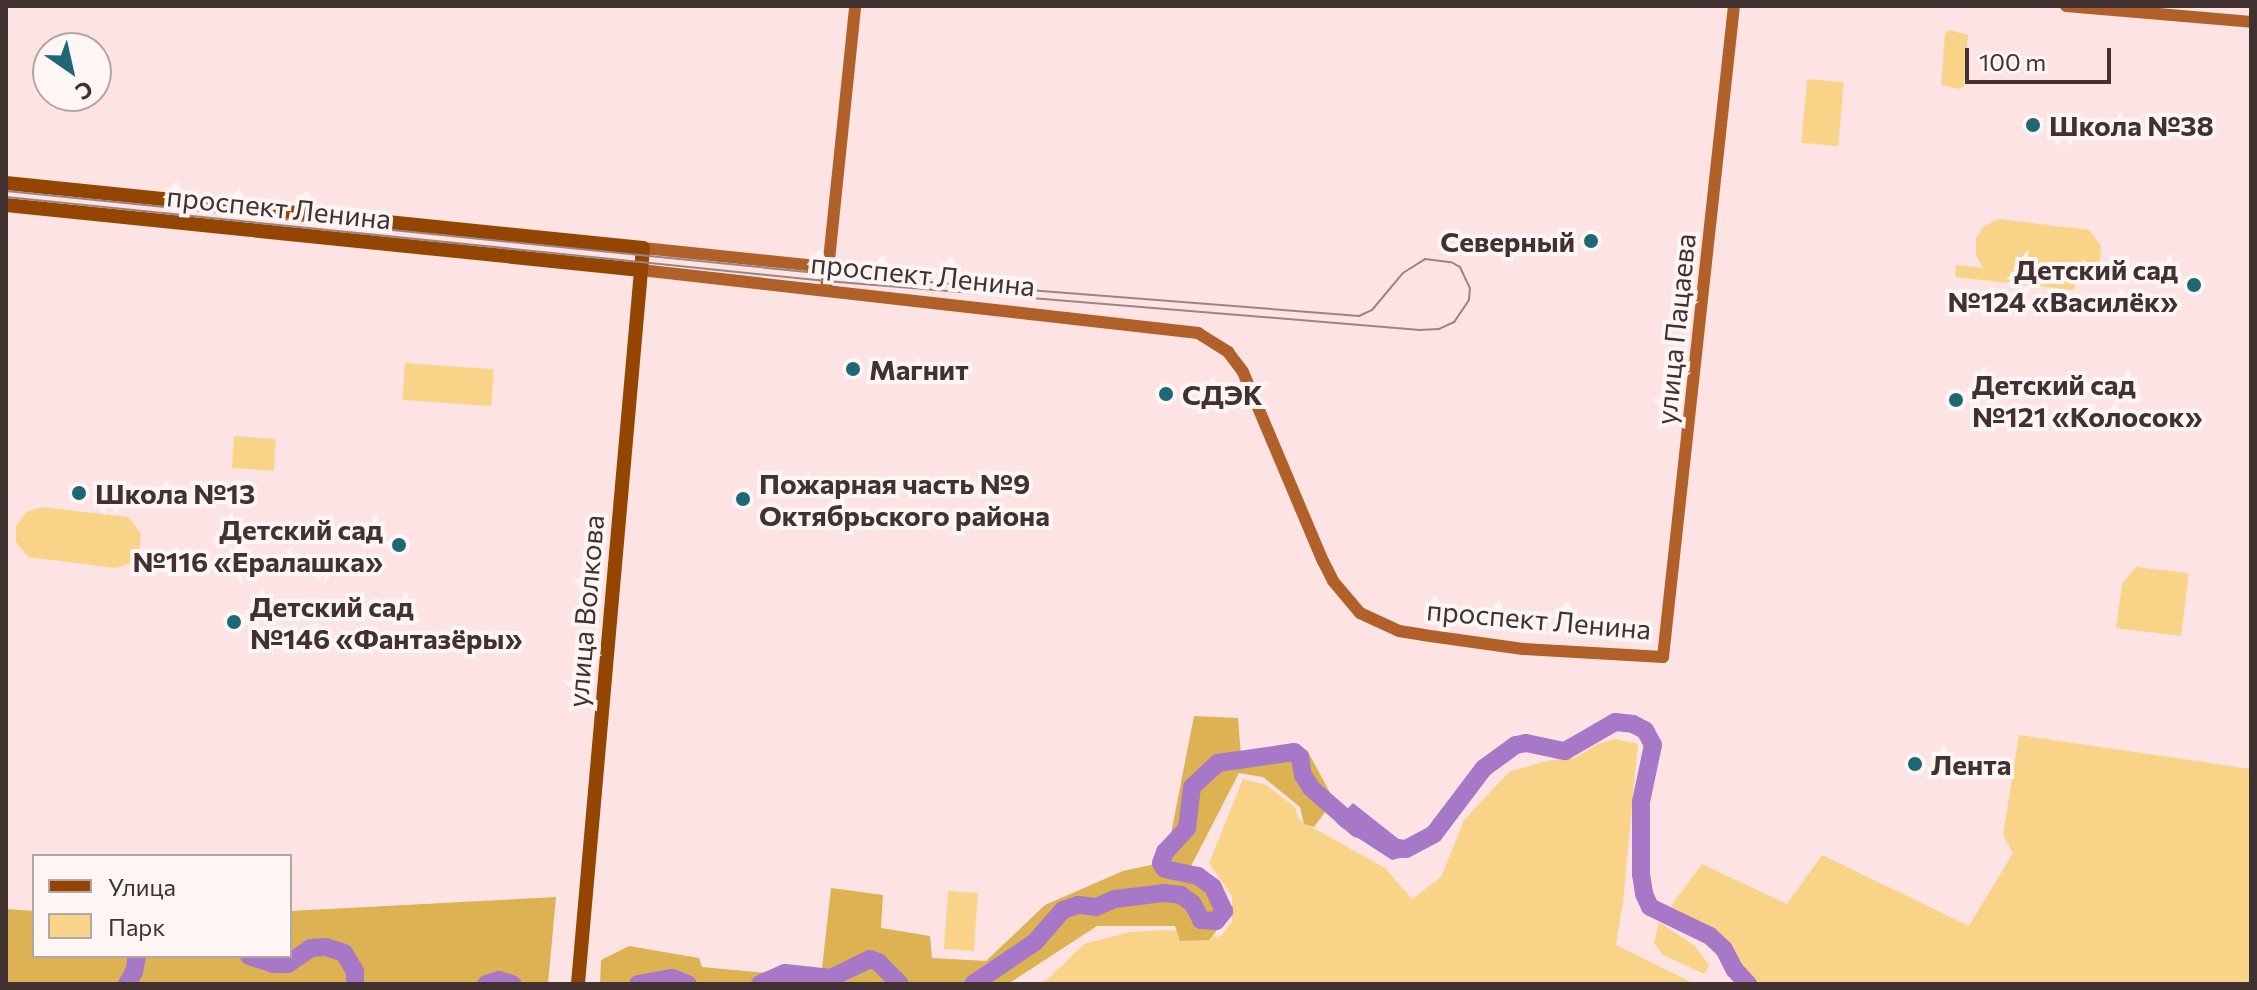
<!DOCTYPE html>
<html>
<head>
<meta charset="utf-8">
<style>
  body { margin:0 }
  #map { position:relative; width:2257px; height:990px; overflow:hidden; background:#fde3e3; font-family:Commissioner,sans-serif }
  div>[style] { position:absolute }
  .green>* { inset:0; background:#f9d488; transform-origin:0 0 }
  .forest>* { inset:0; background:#ddb252 }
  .water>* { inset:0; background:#a778c7 }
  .stream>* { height:3px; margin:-1.5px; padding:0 1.5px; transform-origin:1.5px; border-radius:1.5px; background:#a778c7 }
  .river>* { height:18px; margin:-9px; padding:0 9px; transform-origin:9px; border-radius:9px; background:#a778c7 }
  .secondary>* { height:12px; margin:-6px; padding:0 6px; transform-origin:6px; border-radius:6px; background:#b16029 }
  .primary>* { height:14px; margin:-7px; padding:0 7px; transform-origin:7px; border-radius:7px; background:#944501 }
  .tram>* { height:2px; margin:-1px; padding:0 1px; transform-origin:1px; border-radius:1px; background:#9a8585 }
  .dots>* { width:22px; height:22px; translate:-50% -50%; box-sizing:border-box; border:4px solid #fef5f5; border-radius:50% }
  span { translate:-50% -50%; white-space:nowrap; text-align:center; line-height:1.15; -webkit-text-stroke:8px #fef5f5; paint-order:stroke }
  .poi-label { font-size:28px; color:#413131; font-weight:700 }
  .left { translate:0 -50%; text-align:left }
  .right { translate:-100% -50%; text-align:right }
  .street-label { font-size:28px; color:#413131 }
  .frame { position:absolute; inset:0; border:8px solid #413131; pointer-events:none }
  .legend { position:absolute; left:32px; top:854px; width:260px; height:104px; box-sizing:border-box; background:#fef5f5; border:2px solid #b2a7a7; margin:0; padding:10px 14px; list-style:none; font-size:24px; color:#413131 }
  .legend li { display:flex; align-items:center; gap:16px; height:40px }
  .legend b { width:40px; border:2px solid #b2a7a7 }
  .north { position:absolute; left:32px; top:32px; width:80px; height:80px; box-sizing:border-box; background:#fef5f5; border:2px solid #b2a7a7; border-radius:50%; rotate:146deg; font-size:22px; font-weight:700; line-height:32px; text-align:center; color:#413131 }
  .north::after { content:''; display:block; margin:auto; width:28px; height:36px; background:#1e6873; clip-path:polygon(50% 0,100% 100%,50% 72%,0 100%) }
  .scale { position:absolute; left:1965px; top:48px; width:146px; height:36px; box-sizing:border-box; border:4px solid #413131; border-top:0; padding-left:10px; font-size:24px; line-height:28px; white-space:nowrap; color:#413131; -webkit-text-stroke:6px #fef5f5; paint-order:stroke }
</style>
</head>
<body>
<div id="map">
  <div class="green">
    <div style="clip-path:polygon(1949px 30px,1968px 35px,1964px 86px,1960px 89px,1941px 85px,1945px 34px)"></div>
    <div style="left:1807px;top:79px;width:37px;height:64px;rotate:5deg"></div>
    <div style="clip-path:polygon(1998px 219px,2089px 230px,2101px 245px,2100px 267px,2090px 278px,2075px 283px,2074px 290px,1955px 277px,1956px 265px,1983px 268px,1976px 255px,1976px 238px,1983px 227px)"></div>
    <div style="left:405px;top:363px;width:89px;height:37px;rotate:4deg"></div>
    <div style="left:234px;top:436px;width:42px;height:32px;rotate:4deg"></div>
    <div style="clip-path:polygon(42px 507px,128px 517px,141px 533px,139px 553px,131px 563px,116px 568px,28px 557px,16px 542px,16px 526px,26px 512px)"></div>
    <div style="clip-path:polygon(2136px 567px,2189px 573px,2181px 636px,2116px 628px,2122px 584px)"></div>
    <div style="clip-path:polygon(2019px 735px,2251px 769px,2251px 984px,1759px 984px,1745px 978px,1734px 949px,1671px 906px,1702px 864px,1787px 904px,1822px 855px,1969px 926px,2013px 853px,2003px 835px)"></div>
    <div style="clip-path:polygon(1616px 739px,1638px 744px,1623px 902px,1616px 945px,1695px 984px,1037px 984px,1048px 979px,1084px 944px,1129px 932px,1168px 930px,1220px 937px,1232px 922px,1232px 896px,1209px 863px,1243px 779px,1266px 785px,1295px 807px,1299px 820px,1385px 868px,1412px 899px,1441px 877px,1464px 820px,1509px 772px,1546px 761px,1575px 758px,1598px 744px)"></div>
    <div style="left:948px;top:891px;width:30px;height:58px;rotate:4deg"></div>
    <div style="clip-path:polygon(1659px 922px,1695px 946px,1709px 965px,1704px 974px,1663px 955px,1654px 943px)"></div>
  </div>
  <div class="forest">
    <div style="clip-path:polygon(1194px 716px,1238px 718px,1241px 756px,1307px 750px,1334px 800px,1314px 827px,1304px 824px,1300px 807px,1263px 777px,1239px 773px,1190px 868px,1222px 893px,1226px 919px,1209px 940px,1180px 941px,1175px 926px,1097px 926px,1008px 984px,600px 984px,601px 960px,629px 946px,699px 958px,702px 967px,821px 978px,831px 888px,883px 895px,881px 928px,930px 936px,932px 958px,986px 961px,1045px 905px,1123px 871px,1151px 865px,1169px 844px)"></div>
    <div style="clip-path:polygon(556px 897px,548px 984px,6px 984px,6px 909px,34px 911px,34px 956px,290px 956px,290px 911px)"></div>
  </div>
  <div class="water">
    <div style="clip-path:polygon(1353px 803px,1401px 841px,1415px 847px,1412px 855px,1392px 860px,1341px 827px,1335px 821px)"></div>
  </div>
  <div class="stream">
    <div style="left:644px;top:984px;width:2px;rotate:-63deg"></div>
  </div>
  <div class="river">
    <div style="left:1391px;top:847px;width:15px;rotate:8deg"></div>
    <div style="left:1406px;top:849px;width:32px;rotate:-28deg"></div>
    <div style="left:1434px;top:834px;width:83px;rotate:-52.9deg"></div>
    <div style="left:1484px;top:768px;width:39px;rotate:-36deg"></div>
    <div style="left:1516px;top:745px;width:10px;rotate:-11deg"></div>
    <div style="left:1526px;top:743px;width:40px;rotate:12deg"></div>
    <div style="left:1565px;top:751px;width:58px;rotate:-30.1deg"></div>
    <div style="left:1615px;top:722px;width:18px;rotate:6deg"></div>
    <div style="left:1633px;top:724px;width:13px;rotate:27deg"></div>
    <div style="left:1645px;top:730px;width:17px;rotate:62deg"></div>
    <div style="left:1653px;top:745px;width:58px;rotate:101.9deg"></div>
    <div style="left:1641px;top:802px;width:72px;rotate:90deg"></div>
    <div style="left:1641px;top:874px;width:20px;rotate:81deg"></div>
    <div style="left:1644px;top:894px;width:14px;rotate:65deg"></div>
    <div style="left:1650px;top:907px;width:67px;rotate:25.8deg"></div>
    <div style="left:1710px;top:936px;width:19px;rotate:43deg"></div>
    <div style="left:1724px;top:949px;width:22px;rotate:63deg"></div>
    <div style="left:1734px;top:969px;width:21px;rotate:47deg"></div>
    <div style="left:249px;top:956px;width:25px;rotate:18deg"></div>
    <div style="left:273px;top:964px;width:15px"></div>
    <div style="left:288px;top:964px;width:28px;rotate:-35deg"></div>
    <div style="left:311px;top:948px;width:15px;rotate:-4deg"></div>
    <div style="left:326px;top:947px;width:19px;rotate:18deg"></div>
    <div style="left:344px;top:953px;width:21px;rotate:59deg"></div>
    <div style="left:355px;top:971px;width:13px;rotate:90deg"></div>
    <div style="left:127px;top:984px;width:14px;rotate:-60deg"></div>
    <div style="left:134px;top:972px;width:16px;rotate:-79deg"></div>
    <div style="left:486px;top:984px;width:14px;rotate:-17deg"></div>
    <div style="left:499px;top:980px;width:14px;rotate:17deg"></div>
    <div style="left:638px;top:984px;width:35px;rotate:-10deg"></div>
    <div style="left:672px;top:978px;width:17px;rotate:21deg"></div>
    <div style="left:760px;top:984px;width:27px;rotate:-24deg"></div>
    <div style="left:785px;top:973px;width:46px;rotate:6.2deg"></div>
    <div style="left:831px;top:978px;width:43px;rotate:-26deg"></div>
    <div style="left:870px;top:959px;width:9px;rotate:21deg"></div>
    <div style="left:878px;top:962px;width:31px;rotate:45deg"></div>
    <div style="left:973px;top:984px;width:75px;rotate:-34.1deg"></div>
    <div style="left:1035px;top:942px;width:43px;rotate:-48.8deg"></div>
    <div style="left:1063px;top:910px;width:16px;rotate:-18deg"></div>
    <div style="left:1078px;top:905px;width:18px;rotate:6deg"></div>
    <div style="left:1096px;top:907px;width:21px;rotate:-23deg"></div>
    <div style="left:1115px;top:899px;width:48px;rotate:-7.1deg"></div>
    <div style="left:1163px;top:893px;width:18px;rotate:6deg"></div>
    <div style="left:1181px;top:895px;width:15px;rotate:37deg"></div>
    <div style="left:1193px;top:904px;width:18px;rotate:63deg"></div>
    <div style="left:1201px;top:920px;width:15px;rotate:4deg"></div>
    <div style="left:1216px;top:921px;width:13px;rotate:-51deg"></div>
    <div style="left:1224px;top:911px;width:26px;rotate:-115deg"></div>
    <div style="left:1213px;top:887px;width:19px;rotate:-144deg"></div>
    <div style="left:1198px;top:876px;width:34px;rotate:-168deg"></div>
    <div style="left:1165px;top:869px;width:7px;rotate:-124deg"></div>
    <div style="left:1161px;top:863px;width:12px;rotate:-70deg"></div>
    <div style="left:1165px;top:852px;width:33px;rotate:-47deg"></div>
    <div style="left:1187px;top:828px;width:41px;rotate:-83deg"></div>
    <div style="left:1192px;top:787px;width:35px;rotate:-43deg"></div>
    <div style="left:1218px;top:763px;width:77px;rotate:-8.2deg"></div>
    <div style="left:1294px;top:752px;width:8px;rotate:40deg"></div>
    <div style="left:1300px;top:757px;width:18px;rotate:81deg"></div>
    <div style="left:1303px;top:775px;width:15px;rotate:58deg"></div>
    <div style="left:1311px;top:788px;width:62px;rotate:41.1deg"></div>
  </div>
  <div class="secondary">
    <div style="left:2066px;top:6px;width:186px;rotate:4.9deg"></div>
    <div style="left:643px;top:248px;width:186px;rotate:5.9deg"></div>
    <div style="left:641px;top:270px;width:561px;rotate:6.45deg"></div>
    <div style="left:1198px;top:333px;width:36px;rotate:32deg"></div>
    <div style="left:1228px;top:352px;width:25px;rotate:53deg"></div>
    <div style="left:1243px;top:372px;width:205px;rotate:67.1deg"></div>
    <div style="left:1323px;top:561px;width:22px;rotate:63deg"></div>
    <div style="left:1333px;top:581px;width:42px;rotate:49.8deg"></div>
    <div style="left:1360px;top:613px;width:43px;rotate:24.8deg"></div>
    <div style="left:1399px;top:631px;width:24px;rotate:9deg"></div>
    <div style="left:1423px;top:635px;width:101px;rotate:8deg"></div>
    <div style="left:1523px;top:649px;width:140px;rotate:3.3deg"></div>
    <div style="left:1663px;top:657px;width:655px;rotate:-83.78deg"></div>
    <div style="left:826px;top:289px;width:284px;rotate:-84.1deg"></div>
  </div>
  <div class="primary">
    <div style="left:6px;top:183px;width:640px;rotate:5.83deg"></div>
    <div style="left:643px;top:248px;width:739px;rotate:95.05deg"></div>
    <div style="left:6px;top:205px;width:638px;rotate:5.84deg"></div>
  </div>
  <div class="tram">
    <div style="left:6px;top:191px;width:825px;rotate:5.77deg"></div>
    <div style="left:827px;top:274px;width:534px;rotate:4.51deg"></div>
    <div style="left:1359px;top:316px;width:14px;rotate:-25deg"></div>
    <div style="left:1372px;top:310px;width:48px;rotate:-50deg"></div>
    <div style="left:1403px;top:273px;width:26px;rotate:-32deg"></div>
    <div style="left:1425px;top:259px;width:26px;rotate:7deg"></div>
    <div style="left:1451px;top:262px;width:10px;rotate:29deg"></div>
    <div style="left:1460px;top:267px;width:23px;rotate:65deg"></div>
    <div style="left:1470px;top:288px;width:12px;rotate:95deg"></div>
    <div style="left:1469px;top:300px;width:27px;rotate:124deg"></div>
    <div style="left:1454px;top:322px;width:17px;rotate:155deg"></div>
    <div style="left:1439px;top:329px;width:19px;rotate:177deg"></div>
    <div style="left:1420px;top:330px;width:596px;rotate:-175.28deg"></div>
    <div style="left:826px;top:281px;width:824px;rotate:-174.15deg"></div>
  </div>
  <div class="dots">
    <div style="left:2033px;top:125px;background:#1e6873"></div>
    <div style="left:1591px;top:241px;background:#1e6873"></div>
    <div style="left:2194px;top:285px;background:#1e6873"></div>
    <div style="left:853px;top:369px;background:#1e6873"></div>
    <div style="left:1166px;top:394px;background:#1e6873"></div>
    <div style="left:1956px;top:400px;background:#1e6873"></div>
    <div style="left:79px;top:493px;background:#1e6873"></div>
    <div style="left:743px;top:499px;background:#1e6873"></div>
    <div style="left:399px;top:545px;background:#1e6873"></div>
    <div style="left:234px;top:622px;background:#1e6873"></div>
    <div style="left:1915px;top:764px;background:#1e6873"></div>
  </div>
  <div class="poi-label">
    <span class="left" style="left:2049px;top:125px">Школа №38</span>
    <span class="right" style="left:1575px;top:241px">Северный</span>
    <span class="right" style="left:2178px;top:285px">Детский сад<br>№124 «Василёк»</span>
    <span class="left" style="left:869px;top:369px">Магнит</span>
    <span class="left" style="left:1972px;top:400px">Детский сад<br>№121 «Колосок»</span>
    <span class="left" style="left:1182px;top:394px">СДЭК</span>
    <span class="left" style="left:759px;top:499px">Пожарная часть №9<br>Октябрьского района</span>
    <span class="left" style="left:95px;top:493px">Школа №13</span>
    <span class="right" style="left:383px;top:545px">Детский сад<br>№116 «Ералашка»</span>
    <span class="left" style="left:250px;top:622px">Детский сад<br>№146 «Фантазёры»</span>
    <span class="left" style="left:1931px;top:764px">Лента</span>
  </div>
  <div class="street-label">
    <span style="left:279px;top:207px;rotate:6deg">проспект Ленина</span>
    <span style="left:923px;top:274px;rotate:6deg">проспект Ленина</span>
    <span style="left:1675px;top:329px;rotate:-84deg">улица Пацаева</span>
    <span style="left:585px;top:611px;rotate:-85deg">улица Волкова</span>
    <span style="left:1539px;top:619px;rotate:5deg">проспект Ленина</span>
  </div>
  <div class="frame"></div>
  <ul class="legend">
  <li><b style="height:10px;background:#944501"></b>Улица</li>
  <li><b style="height:22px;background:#f9d488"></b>Парк</li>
  </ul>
  <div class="north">С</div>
  <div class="scale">100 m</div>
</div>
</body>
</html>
